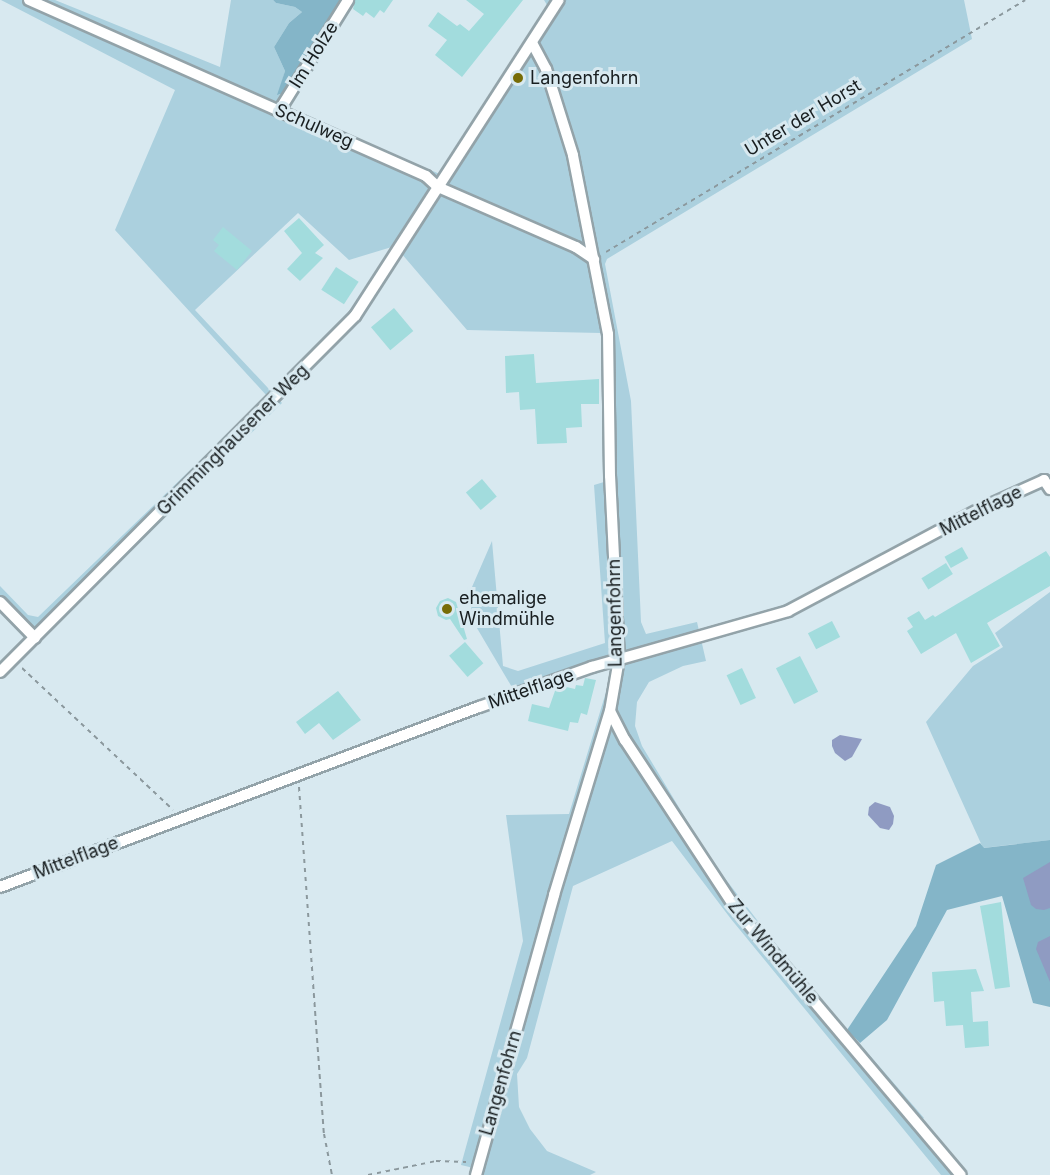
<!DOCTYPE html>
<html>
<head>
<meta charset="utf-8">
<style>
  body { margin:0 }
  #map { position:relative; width:1050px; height:1175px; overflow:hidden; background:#d8e9f0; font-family:Inter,sans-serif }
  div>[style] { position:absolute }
  .green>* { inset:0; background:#abd0de }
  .forest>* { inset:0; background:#84b5c8 }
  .water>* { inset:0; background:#8f9bc2 }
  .building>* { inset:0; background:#a2dcdd; transform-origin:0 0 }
  .path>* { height:2px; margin-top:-1px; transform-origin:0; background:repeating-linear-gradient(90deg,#8b989d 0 4.5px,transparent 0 9px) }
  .roads { filter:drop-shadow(2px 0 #93a3a9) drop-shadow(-2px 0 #93a3a9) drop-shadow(0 2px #93a3a9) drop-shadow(0 -2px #93a3a9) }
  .minor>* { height:10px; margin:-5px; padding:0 5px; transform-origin:5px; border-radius:5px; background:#fff }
  .dots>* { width:16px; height:16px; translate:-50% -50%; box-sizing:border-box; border:3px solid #d8e9f0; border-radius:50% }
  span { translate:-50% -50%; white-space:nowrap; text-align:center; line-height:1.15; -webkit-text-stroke:6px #d8e9f0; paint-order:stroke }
  .street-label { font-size:18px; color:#181e20 }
  .poi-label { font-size:18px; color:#181e20 }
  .left { translate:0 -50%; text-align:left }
</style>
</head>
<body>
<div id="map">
  <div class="green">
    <div style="clip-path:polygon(1px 0,55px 0,220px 67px,231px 0,273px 0,276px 3px,295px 7px,302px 12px,289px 23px,274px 47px,285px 71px,278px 95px,298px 90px,287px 108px,442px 175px,547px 5px,544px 0,964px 0,972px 39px,607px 259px,605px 264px,631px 401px,641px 622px,646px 634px,697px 622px,706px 661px,683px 666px,649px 682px,637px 702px,635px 726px,642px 746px,710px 859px,795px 969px,924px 1118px,912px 1125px,954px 1175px,941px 1175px,731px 919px,672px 841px,573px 886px,527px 1058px,517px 1074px,519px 1107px,530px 1129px,547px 1151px,596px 1172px,590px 1175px,481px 1175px,482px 1170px,461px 1165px,523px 941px,506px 815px,569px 814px,610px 679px,612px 658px,513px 689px,471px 618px,472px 587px,492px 541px,503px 666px,518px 671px,605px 643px,594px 485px,604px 482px,601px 333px,467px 330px,395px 246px,349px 260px,298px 213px,195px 310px,282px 403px,42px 638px,0 595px,0 586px,28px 615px,38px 617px,267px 396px,115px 230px,175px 90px)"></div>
    <div style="clip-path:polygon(1050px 592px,1050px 840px,983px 848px,926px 722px,973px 666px,1003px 647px,995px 633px)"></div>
  </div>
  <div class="forest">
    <div style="clip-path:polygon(273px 0,356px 0,298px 90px,277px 95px,285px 71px,274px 47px,289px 23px,302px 12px,295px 7px,276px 3px)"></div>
    <div style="clip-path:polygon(1050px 840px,1050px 1007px,1033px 1003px,1002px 896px,947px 910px,887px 1020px,860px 1043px,847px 1030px,916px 926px,936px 865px,980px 843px,984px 848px)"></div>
  </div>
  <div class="water">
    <div style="clip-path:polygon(840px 735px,862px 739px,852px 757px,845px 761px,835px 753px,832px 746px,832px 740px)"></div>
    <div style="clip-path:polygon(875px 802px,890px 807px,894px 816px,893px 824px,889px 830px,880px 828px,868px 815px,869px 807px)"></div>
    <div style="clip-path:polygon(1050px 862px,1050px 908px,1044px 910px,1036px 909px,1031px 905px,1023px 878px)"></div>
    <div style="clip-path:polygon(1050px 936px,1050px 982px,1036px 949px,1038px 942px)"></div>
  </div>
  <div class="building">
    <div style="clip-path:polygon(355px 0,393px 0,384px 13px,380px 10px,374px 18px,366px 12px,363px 16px,353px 9px)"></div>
    <div style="clip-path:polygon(466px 0,523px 0,462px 77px,435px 55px,447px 40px,428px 26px,438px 12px,457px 26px,460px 24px,469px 31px,484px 14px)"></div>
    <div style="clip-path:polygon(299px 218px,324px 245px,315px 253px,323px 258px,300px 281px,287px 269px,302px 253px,284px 231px)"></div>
    <div style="clip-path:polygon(223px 227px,252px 251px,237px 270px,214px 251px,219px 245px,213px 240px)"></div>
    <div style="left:336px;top:267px;width:27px;height:27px;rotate:33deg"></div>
    <div style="left:394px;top:308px;width:30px;height:30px;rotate:50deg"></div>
    <div style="clip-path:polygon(534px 354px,536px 383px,599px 379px,599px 404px,581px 404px,582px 427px,566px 428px,567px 443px,537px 444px,535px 409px,520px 410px,519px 392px,506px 393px,505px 356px)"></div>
    <div style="left:482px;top:479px;width:23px;height:21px;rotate:50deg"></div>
    <div style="left:962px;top:547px;width:13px;height:20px;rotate:61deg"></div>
    <div style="clip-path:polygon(1046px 551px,1050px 557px,1050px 586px,987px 623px,1000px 646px,971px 663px,956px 633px,921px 654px,907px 631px,913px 627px,907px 618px,919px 611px,925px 620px,933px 615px,935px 617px)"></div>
    <div style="left:946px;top:563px;width:13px;height:29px;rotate:58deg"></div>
    <div style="clip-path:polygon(448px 598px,456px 602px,467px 639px,464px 640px,450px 619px,446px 620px,438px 616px,436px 608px,440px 601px)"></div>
    <div style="left:832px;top:621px;width:18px;height:27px;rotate:63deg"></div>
    <div style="left:465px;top:642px;width:28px;height:21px;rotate:49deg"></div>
    <div style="left:800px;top:656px;width:40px;height:27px;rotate:63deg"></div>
    <div style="left:742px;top:668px;width:33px;height:17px;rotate:65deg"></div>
    <div style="clip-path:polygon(585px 678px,596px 680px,587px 715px,581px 713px,578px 723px,570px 722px,568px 731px,528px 721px,532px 704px,549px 708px,556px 688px,562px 686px,575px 689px,576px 685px,583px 686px)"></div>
    <div style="clip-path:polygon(338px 691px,361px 720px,333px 740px,319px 723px,305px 734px,296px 722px)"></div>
    <div style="clip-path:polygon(1001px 902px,1010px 987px,995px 989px,980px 906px)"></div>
    <div style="clip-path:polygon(976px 969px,984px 991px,971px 992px,973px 1022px,988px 1021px,989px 1046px,965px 1048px,963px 1025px,946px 1026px,944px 1001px,934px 1002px,932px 972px)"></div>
  </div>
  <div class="path">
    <div style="left:606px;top:252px;width:489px;rotate:-31deg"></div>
    <div style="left:22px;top:668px;width:207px;rotate:43.2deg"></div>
    <div style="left:299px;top:787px;width:348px;rotate:85.9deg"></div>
    <div style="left:324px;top:1134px;width:42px;rotate:79deg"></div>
    <div style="left:368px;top:1175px;width:69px;rotate:-11.6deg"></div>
    <div style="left:436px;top:1161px;width:30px;rotate:2deg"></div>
  </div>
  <div class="roads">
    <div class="minor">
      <div style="left:29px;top:0;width:434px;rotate:23.9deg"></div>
      <div style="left:426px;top:176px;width:16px;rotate:43deg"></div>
      <div style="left:438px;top:187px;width:150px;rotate:23.5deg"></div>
      <div style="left:576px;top:247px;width:22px;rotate:34deg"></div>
      <div style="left:279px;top:111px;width:131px;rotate:-58.1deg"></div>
      <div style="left:0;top:602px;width:50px;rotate:45.8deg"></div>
      <div style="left:0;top:672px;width:503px;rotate:-45.08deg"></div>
      <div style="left:355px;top:316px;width:376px;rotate:-57.2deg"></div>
      <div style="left:610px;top:711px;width:33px;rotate:63deg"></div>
      <div style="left:625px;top:740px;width:202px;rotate:56.7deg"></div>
      <div style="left:736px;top:909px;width:348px;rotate:49.8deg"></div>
      <div style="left:0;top:887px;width:512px;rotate:-20.6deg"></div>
      <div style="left:479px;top:707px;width:120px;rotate:-19.5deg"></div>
      <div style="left:592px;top:667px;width:204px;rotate:-15.9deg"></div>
      <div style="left:788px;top:611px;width:222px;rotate:-28deg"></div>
      <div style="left:984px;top:507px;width:66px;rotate:-24.2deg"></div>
      <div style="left:1044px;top:480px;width:11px;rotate:56deg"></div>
      <div style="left:476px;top:1175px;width:291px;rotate:-74.4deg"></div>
      <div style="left:554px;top:895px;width:192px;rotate:-73.1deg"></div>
      <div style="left:610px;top:711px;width:53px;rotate:-80.2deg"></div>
      <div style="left:619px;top:659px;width:183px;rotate:-92.8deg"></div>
      <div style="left:610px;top:476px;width:142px;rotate:-90.8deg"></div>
      <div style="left:608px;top:334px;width:182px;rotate:-101.1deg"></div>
      <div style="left:573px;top:155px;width:90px;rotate:-107.4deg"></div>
      <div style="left:546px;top:69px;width:30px;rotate:-118deg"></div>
    </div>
  </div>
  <div class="dots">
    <div style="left:518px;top:78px;background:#776c06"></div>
    <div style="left:447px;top:609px;background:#776c06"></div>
  </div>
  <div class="street-label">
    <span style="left:314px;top:55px;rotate:-58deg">Im Holze</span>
    <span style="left:803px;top:118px;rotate:-31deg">Unter der Horst</span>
    <span style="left:314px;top:126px;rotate:24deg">Schulweg</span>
    <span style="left:233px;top:440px;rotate:-45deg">Grimminghausener Weg</span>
    <span style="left:981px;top:511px;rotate:-27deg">Mittelflage</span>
    <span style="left:615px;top:613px;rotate:-91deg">Langenfohrn</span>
    <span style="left:531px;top:689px;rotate:-19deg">Mittelflage</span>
    <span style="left:76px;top:858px;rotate:-21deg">Mittelflage</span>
    <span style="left:773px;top:952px;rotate:50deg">Zur Windmühle</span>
    <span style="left:501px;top:1083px;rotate:-74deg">Langenfohrn</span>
  </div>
  <div class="poi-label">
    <span class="left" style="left:530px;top:78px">Langenfohrn</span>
    <span class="left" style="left:459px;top:609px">ehemalige<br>Windmühle</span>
  </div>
</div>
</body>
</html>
